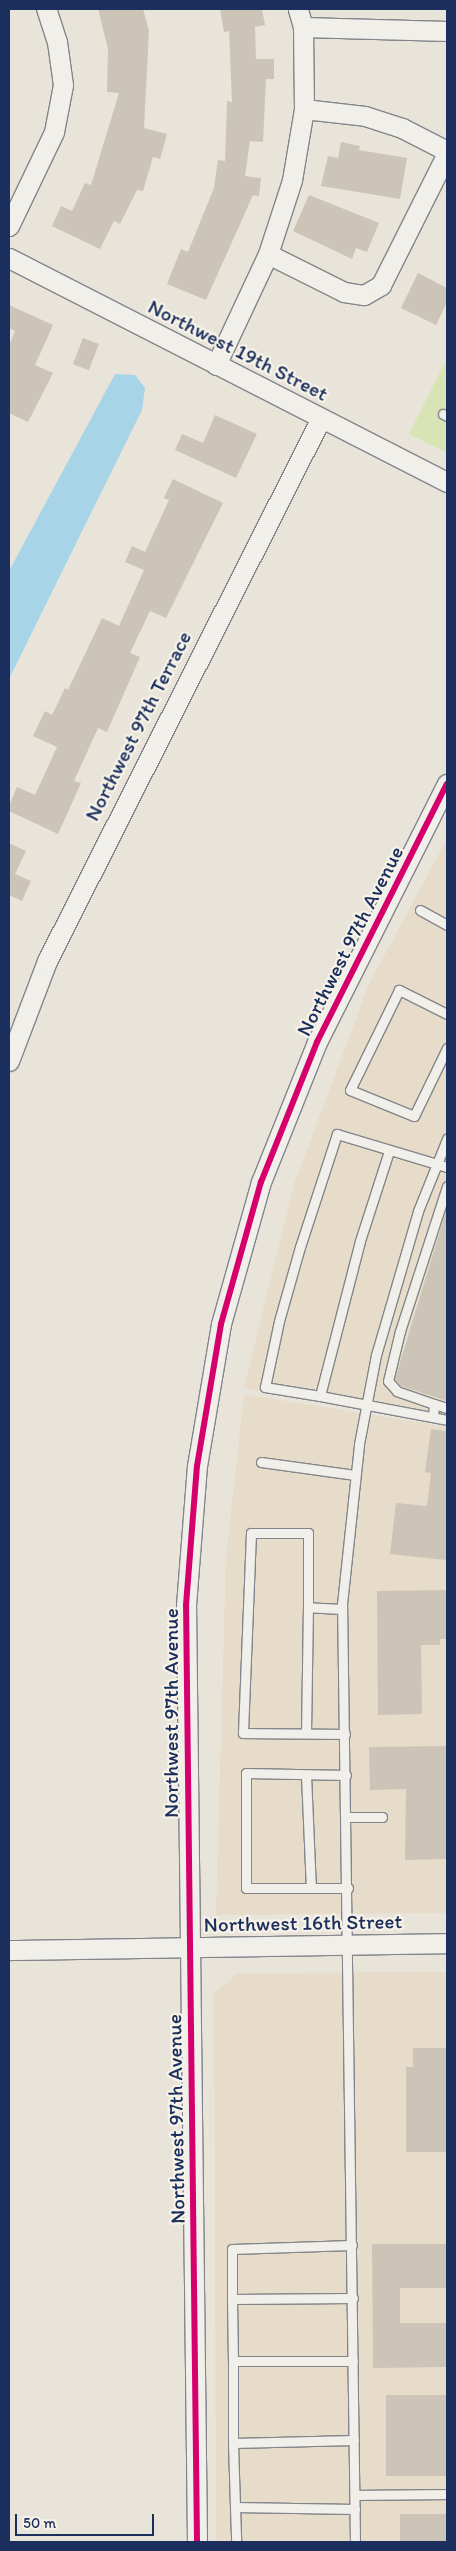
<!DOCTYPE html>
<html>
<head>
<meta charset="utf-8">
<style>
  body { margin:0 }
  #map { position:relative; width:456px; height:2551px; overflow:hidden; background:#e8e4da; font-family:Itim,sans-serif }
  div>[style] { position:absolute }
  .built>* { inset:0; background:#e6dcc9 }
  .green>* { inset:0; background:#d9e4b6 }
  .water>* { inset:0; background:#a7d5e7 }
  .building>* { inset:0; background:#cbc4b7; transform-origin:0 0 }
  .roads { filter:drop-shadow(1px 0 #83858a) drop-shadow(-1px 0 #83858a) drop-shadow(0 1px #83858a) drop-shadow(0 -1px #83858a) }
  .lane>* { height:9px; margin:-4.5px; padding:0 4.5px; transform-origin:4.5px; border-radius:4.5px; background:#f0efea }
  .street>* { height:19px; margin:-9.5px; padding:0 9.5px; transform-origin:9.5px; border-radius:9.5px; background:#f0efea }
  .cycleway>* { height:6px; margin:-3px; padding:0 3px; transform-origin:3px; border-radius:3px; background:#d6006c }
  span { translate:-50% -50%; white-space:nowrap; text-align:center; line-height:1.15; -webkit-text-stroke:4.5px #f7f3e8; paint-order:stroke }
  .street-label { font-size:21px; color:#1b2f5e }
  .frame { position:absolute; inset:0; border:10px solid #1b2f5e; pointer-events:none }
  .scale { position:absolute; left:15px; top:2514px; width:139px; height:22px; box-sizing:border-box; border:2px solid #1b2f5e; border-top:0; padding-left:6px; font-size:15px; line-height:18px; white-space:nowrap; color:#1b2f5e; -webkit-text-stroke:4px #f7f3e8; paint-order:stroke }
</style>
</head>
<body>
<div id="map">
  <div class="built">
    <div style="clip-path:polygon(447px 839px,447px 1425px,244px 1388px,293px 1187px,369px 984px)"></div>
    <div style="clip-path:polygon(244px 1394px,447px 1427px,447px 1913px,216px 1915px,226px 1557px)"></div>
    <div style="clip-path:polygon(447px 1972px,447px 2542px,216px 2542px,214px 1994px,237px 1973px)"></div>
  </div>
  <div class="green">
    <div style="clip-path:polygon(447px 358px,447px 453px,409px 434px)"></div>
  </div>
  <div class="water">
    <div style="clip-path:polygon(115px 374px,135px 375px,145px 388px,142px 410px,9px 679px,9px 571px)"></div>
  </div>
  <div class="building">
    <div style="clip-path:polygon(98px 9px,143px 9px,149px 31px,144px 128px,167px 134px,160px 159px,153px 157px,143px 191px,137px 190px,120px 224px,114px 221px,100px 249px,52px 226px,61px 206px,72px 211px,85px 183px,91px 185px,119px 93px,107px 92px,108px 49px)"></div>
    <div style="clip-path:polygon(220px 9px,262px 9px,265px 25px,255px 27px,256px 59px,274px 59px,274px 79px,266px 79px,263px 142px,250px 141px,245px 176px,261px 178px,259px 196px,253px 195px,206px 300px,167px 284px,181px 249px,188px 252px,214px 188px,218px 160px,225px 161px,227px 101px,232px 102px,229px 31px,224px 32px)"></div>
    <div style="clip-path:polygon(341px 142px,360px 146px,359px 150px,407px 158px,400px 199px,321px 186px,328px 156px,338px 158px)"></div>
    <div style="clip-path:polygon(309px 195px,379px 223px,367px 252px,356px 248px,352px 259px,293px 231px)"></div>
    <div style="clip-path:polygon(418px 273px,447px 288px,447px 302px,436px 325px,401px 308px)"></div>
    <div style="clip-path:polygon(9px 305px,53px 325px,35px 365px,53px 373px,28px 422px,9px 413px,9px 346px,15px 331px,9px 328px)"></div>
    <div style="left:83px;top:338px;width:17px;height:28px;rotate:21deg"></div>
    <div style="clip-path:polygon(215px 415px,257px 434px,236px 478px,175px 450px,182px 434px,203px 443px)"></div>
    <div style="clip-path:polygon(173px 479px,223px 503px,166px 618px,150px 611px,130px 653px,140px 657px,107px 732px,98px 728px,74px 781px,81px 783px,58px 834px,9px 811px,9px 806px,17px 787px,35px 795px,57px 747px,33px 736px,45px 711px,52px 715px,65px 688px,68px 690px,102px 618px,119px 626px,144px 570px,125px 562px,132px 546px,145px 552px,169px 500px,164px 498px)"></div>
    <div style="clip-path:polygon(9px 843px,26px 851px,15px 874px,31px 881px,22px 901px,9px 895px)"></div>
    <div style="clip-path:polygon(447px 1208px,447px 1401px,401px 1386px,395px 1379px)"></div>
    <div style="clip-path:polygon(431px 1429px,447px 1431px,447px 1560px,390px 1554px,396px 1503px,427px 1506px,431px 1473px,425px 1472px)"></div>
    <div style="clip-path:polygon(447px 1590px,447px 1639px,440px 1639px,440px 1645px,421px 1645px,422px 1714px,378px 1715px,377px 1591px)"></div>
    <div style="clip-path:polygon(447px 1746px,447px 1859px,405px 1860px,406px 1789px,370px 1790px,369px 1747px)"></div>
    <div style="clip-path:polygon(413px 2048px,447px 2048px,447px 2152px,406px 2152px,406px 2067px,413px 2067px)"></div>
    <div style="clip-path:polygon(372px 2244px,447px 2244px,447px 2288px,400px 2288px,400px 2323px,447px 2323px,447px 2367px,373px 2368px)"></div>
    <div style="left:447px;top:2395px;width:81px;height:61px;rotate:90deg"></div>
    <div style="left:400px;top:2514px;width:47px;height:28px"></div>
  </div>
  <div class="roads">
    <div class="lane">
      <div style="left:443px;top:414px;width:4px;rotate:27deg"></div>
      <div style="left:420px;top:910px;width:31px;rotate:29deg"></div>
      <div style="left:447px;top:1014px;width:54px;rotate:-153.4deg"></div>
      <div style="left:399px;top:990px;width:111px;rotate:116.1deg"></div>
      <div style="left:350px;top:1090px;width:69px;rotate:22.1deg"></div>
      <div style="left:414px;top:1116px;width:76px;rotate:-64.1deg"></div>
      <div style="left:389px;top:1151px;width:95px;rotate:107.9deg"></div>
      <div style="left:360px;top:1241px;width:160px;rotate:104.5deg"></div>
      <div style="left:320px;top:1396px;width:56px;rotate:-170.7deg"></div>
      <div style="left:265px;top:1387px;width:67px;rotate:-78deg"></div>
      <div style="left:279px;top:1321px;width:77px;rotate:-74.2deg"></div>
      <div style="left:300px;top:1247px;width:119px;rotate:-71.9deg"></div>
      <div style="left:337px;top:1134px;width:115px;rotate:16.7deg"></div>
      <div style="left:320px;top:1396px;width:129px;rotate:10.7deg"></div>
      <div style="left:434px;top:1404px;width:14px;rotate:17deg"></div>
      <div style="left:433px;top:1417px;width:13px;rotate:-86deg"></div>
      <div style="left:434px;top:1404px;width:39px;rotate:-161deg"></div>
      <div style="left:397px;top:1391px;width:13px;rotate:-132deg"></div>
      <div style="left:388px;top:1381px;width:51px;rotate:-76.5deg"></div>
      <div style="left:400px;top:1331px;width:152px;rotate:-72deg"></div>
      <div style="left:261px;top:1462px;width:95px;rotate:7.9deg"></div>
      <div style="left:342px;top:1609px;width:34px;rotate:-177deg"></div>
      <div style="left:308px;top:1607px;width:74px;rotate:-90deg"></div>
      <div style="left:308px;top:1533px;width:57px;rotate:180deg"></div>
      <div style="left:251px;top:1533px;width:200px;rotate:92.3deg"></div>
      <div style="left:243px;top:1733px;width:102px;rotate:0.6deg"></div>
      <div style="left:306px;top:1733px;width:126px;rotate:-89.1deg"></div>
      <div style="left:306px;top:1775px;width:113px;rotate:87.5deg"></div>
      <div style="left:346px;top:1775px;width:100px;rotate:-178.9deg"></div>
      <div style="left:246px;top:1773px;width:115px;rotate:90deg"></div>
      <div style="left:246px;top:1888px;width:102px"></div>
      <div style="left:346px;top:1817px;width:36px"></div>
      <div style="left:352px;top:2245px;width:120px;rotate:178.1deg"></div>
      <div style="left:232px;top:2249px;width:50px;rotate:90deg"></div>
      <div style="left:232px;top:2299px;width:121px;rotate:-0.5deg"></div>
      <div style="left:232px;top:2299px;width:62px;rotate:89.1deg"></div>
      <div style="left:233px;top:2361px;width:120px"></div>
      <div style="left:233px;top:2361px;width:82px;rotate:90deg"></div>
      <div style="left:233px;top:2443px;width:121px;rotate:-1.4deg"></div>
      <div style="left:233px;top:2443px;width:64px;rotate:88.2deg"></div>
      <div style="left:235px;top:2507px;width:120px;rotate:1deg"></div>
      <div style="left:355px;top:2495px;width:92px;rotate:-0.6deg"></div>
      <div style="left:235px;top:2507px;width:35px;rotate:88deg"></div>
      <div style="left:355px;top:2542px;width:938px;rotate:-90.79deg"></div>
      <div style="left:342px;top:1604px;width:161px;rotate:-83.9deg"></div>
      <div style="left:359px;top:1444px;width:91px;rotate:-79.2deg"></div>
      <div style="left:376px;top:1355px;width:150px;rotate:-73.7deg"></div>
      <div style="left:418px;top:1211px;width:78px;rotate:-68.1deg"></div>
    </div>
    <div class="street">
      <div style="left:303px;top:27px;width:144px;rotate:1.6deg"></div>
      <div style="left:304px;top:109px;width:61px;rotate:6.5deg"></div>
      <div style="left:365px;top:116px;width:39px;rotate:18deg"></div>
      <div style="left:402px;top:128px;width:51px;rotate:27.1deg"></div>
      <div style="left:9px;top:226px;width:104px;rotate:-64.4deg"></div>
      <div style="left:54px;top:132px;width:48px;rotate:-79.2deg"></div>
      <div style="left:63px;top:85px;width:43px;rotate:-97.9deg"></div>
      <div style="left:57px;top:42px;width:35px;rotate:-108deg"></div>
      <div style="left:268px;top:254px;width:85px;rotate:26.6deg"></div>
      <div style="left:344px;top:292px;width:20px;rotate:9deg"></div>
      <div style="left:364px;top:295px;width:20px;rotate:-30deg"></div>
      <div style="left:381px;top:285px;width:148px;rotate:-63.4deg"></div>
      <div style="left:9px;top:258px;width:492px;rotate:27.1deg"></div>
      <div style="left:216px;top:365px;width:123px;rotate:-64.9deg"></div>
      <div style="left:268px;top:254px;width:78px;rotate:-72deg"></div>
      <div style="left:292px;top:180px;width:72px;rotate:-80.4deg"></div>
      <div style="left:304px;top:109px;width:82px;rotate:-90.7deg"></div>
      <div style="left:303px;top:27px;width:19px;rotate:-106deg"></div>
      <div style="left:9px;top:1061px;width:107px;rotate:-69.2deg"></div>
      <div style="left:47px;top:961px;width:608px;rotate:-63.22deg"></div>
      <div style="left:9px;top:1950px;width:438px;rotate:-0.9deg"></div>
      <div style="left:197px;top:2542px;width:937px;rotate:-90.67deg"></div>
      <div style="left:186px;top:1605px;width:139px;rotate:-85.5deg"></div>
      <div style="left:197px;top:1466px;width:144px;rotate:-80.4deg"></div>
      <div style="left:221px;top:1324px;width:148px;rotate:-74.3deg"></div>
      <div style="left:261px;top:1182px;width:151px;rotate:-68.2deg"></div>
      <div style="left:317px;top:1042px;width:289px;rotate:-63.3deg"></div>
    </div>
  </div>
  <div class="cycleway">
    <div style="left:197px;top:2542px;width:937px;rotate:-90.67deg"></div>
    <div style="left:186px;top:1605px;width:139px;rotate:-85.5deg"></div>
    <div style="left:197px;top:1466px;width:144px;rotate:-80.4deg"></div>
    <div style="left:221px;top:1324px;width:148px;rotate:-74.3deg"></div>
    <div style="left:261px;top:1182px;width:151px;rotate:-68.2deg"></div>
    <div style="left:317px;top:1042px;width:289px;rotate:-63.3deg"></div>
  </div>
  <div class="street-label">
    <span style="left:238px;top:350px;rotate:27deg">Northwest 19th Street</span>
    <span style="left:138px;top:726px;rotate:-63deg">Northwest 97th Terrace</span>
    <span style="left:350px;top:941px;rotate:-63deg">Northwest 97th Avenue</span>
    <span style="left:171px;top:1713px;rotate:-90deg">Northwest 97th Avenue</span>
    <span style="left:303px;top:1923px;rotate:-1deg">Northwest 16th Street</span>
    <span style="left:176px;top:2119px;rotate:-91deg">Northwest 97th Avenue</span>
  </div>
  <div class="frame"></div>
  <div class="scale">50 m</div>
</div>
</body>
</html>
